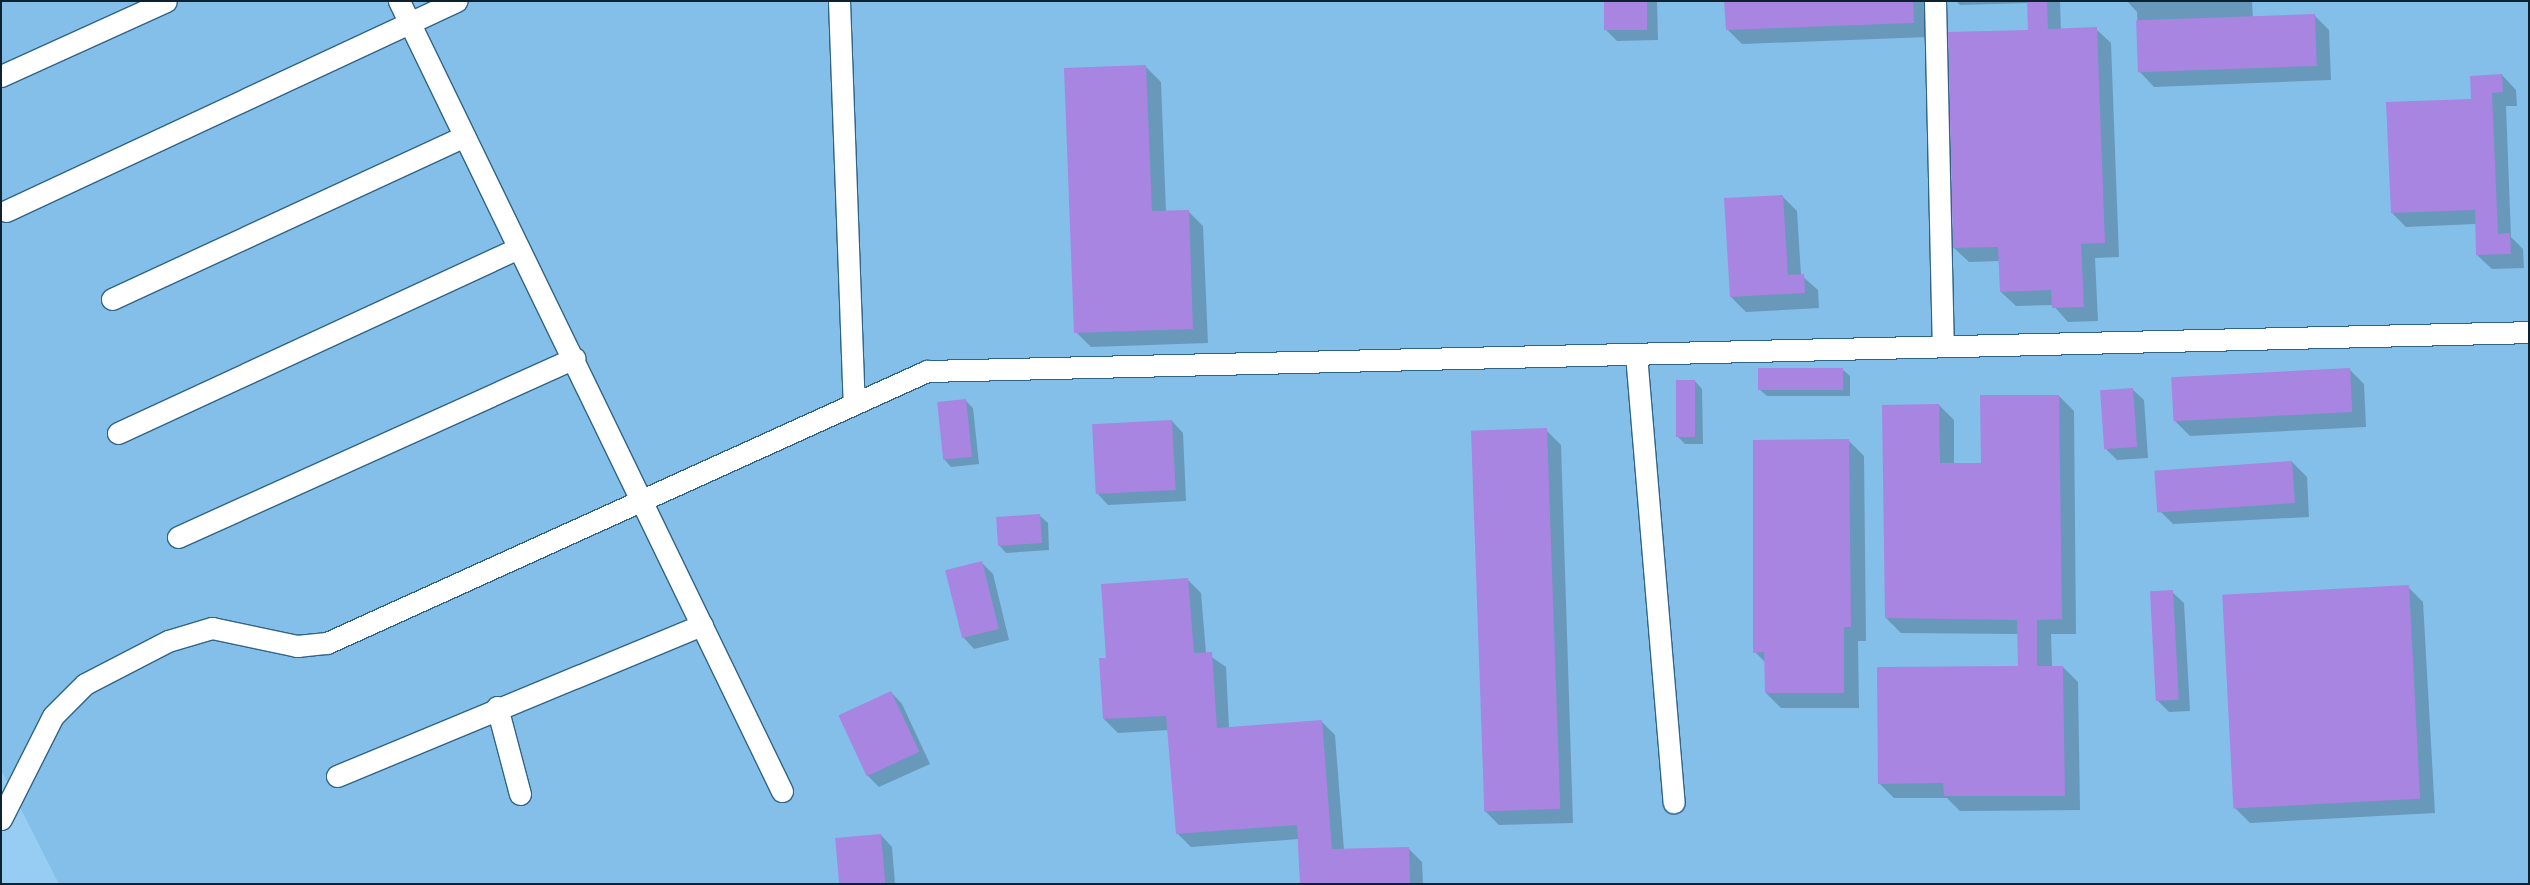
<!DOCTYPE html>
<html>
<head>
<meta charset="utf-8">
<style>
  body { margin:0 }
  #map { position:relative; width:2530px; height:885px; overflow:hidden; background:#97cdf3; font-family:"PT Serif",serif }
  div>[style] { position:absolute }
  .built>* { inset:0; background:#83bfe9 }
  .shadow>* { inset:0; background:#0003 }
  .building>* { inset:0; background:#a785e1; transform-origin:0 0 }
  .roads { filter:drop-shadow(1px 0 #306487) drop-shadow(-1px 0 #306487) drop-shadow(0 1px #306487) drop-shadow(0 -1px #306487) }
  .street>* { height:21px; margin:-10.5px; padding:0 10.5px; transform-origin:10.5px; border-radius:10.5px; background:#fff }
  span { translate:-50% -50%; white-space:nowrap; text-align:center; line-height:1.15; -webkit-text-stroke:4.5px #97cdf3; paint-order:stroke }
  .frame { position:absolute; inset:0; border:2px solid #0c2230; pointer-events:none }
</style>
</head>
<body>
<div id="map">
  <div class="built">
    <div style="clip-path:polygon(1px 1px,2529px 1px,2529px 884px,59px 884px,1px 770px)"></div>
  </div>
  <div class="shadow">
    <div style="clip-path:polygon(1605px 1px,1657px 1px,1658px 40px,1617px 41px,1605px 29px)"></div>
    <div style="clip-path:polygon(1726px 1px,1926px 1px,1928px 37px,1742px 44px,1727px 29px)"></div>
    <div style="clip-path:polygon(1956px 1px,2069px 1px,2060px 2px,2061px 30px,2096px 29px,2111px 43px,2119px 257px,2095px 258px,2098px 321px,2068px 322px,2053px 305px,2016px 306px,2001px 292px,2000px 261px,1969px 262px,1954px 248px,2030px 31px,2029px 3px,1960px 5px)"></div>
    <div style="clip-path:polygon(2127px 1px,2252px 1px,2253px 18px,2314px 15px,2329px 30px,2331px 80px,2154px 87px,2140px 72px,2137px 12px)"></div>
    <div style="clip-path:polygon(1146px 67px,1161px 82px,1166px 212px,1188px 211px,1203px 226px,1208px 343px,1091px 347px,1076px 332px)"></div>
    <div style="clip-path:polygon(2502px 75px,2516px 90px,2517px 106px,2506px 106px,2511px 237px,2523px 249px,2524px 268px,2492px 269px,2477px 255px,2476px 224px,2406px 227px,2392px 213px,2473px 100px)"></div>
    <div style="clip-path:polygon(1782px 196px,1797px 211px,1801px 275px,1818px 290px,1819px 308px,1746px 312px,1731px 297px)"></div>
    <div style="clip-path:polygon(1842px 369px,1850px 376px,1850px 396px,1767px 396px,1759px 389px)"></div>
    <div style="clip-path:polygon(2349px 369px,2364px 384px,2366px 427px,2190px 436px,2175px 421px)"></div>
    <div style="clip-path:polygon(1695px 381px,1702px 389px,1703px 444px,1685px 444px,1677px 436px)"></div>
    <div style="clip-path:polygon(2132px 389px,2144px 400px,2148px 458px,2117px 460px,2106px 449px)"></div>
    <div style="clip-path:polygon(2059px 396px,2074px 411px,2076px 634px,2051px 634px,2052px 667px,2063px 667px,2078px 682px,2080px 810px,1960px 811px,1947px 798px,1894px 798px,1879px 783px,2019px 667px,2018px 634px,1901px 633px,1886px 618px,1939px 405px,1954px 420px,1954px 464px,1982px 464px)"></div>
    <div style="clip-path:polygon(966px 401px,973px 408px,979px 464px,951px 467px,944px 459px)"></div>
    <div style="clip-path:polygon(1172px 421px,1183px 433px,1186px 501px,1108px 505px,1097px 493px)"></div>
    <div style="clip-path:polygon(1546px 430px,1561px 445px,1573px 823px,1499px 825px,1484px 810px)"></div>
    <div style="clip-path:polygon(1849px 441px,1864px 456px,1866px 641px,1858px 641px,1859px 708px,1781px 708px,1766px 693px,1766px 663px,1755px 652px)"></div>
    <div style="clip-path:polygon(2292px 462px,2307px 477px,2309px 517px,2173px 524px,2158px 509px)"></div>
    <div style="clip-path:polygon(1040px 516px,1048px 523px,1049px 550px,1006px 553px,999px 545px)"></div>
    <div style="clip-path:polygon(981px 562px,993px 574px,1009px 640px,974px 649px,963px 637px)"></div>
    <div style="clip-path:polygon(1187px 579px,1201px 593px,1206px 653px,1226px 667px,1229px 728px,1321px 721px,1335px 735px,1344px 850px,1408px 848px,1422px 862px,1423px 884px,1301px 884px,1299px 839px,1191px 847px,1177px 833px,1169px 730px,1118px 733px,1104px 719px,1108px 659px)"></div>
    <div style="clip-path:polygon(2408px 587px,2423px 602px,2435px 813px,2250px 823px,2235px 808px)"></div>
    <div style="clip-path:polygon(2172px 592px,2184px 603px,2190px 711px,2169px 712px,2158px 701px)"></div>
    <div style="clip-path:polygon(891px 692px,902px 704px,930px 764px,879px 787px,868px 776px,840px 715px)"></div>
    <div style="clip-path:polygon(881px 835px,892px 847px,895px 884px,840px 884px)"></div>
  </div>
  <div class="building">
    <div style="left:1604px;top:1px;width:43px;height:29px"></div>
    <div style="clip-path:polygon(1724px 1px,1913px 1px,1914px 23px,1726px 30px)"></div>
    <div style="clip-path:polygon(2027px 1px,2047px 1px,2048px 29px,2097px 27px,2105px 243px,2081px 244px,2084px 307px,2052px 308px,2051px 290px,2000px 292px,1998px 247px,1953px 248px,1948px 32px,2028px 30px)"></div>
    <div style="left:2315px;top:14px;width:52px;height:179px;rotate:88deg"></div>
    <div style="clip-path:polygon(1146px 65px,1152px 211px,1189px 210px,1193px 329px,1074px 333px,1064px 68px)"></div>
    <div style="clip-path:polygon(2502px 74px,2503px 92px,2492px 93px,2498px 234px,2510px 233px,2511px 254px,2476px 255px,2475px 210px,2391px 213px,2386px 102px,2471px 99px,2470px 76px)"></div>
    <div style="clip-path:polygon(1783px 195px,1788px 275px,1804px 274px,1805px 293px,1730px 297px,1724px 198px)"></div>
    <div style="left:1758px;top:368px;width:85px;height:22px"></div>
    <div style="left:2350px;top:368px;width:44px;height:179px;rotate:87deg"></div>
    <div style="left:1676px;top:380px;width:19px;height:57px"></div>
    <div style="left:2133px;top:388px;width:59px;height:33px;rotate:86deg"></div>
    <div style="clip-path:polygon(1980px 395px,2059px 395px,2062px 619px,2037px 620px,2037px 666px,2063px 666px,2065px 796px,1944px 796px,1943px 783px,1878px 784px,1877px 667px,2018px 666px,2017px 620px,1885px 618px,1882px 405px,1939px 404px,1940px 463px,1981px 463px)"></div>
    <div style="left:966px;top:399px;width:58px;height:29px;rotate:84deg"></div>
    <div style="left:1172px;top:420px;width:70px;height:80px;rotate:87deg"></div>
    <div style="left:1547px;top:428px;width:381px;height:76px;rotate:88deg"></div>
    <div style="clip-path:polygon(1849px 439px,1851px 627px,1844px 627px,1844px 693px,1765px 693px,1764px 652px,1753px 653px,1753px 440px)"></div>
    <div style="left:2292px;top:461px;width:42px;height:138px;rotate:86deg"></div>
    <div style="left:1040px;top:514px;width:29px;height:44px;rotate:86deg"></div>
    <div style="left:982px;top:561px;width:70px;height:38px;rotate:76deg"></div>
    <div style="clip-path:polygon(1188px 578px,1194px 653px,1212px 652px,1217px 728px,1322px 720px,1332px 849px,1409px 847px,1410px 884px,1300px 884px,1297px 825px,1176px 834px,1166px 716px,1103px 719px,1099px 658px,1106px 658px,1101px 584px)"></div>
    <div style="left:2409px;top:585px;width:214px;height:187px;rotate:87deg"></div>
    <div style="left:2173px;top:590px;width:110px;height:23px;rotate:87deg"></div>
    <div style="left:891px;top:691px;width:67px;height:58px;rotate:65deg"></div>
    <div style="left:881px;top:834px;width:50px;height:46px;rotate:85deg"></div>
  </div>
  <div class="roads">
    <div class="street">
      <div style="left:399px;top:1px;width:878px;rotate:64.14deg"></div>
      <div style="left:839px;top:1px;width:403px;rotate:87.9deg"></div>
      <div style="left:1935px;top:1px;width:344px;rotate:88.7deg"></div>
      <div style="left:1px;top:76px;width:181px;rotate:-24.4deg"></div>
      <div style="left:6px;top:211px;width:497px;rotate:-25deg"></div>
      <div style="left:112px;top:299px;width:388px;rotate:-24.8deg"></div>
      <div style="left:1636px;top:354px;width:450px;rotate:85.2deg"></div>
      <div style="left:118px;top:433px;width:441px;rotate:-24.8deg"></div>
      <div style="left:178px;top:537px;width:435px;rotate:-24.3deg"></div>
      <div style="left:497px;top:707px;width:90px;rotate:75.2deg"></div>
      <div style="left:337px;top:776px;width:395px;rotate:-22.5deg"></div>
      <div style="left:1px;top:819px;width:115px;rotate:-63.2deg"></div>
      <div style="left:53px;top:716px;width:45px;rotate:-45deg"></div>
      <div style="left:85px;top:684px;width:93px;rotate:-27.4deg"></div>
      <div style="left:168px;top:641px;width:46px;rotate:-16.5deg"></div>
      <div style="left:212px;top:628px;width:87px;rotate:12deg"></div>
      <div style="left:297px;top:646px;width:30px;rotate:-6deg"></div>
      <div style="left:327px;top:643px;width:659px;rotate:-24.39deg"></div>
      <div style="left:927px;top:371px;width:1602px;rotate:-1.39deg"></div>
    </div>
  </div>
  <div class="frame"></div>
</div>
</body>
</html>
